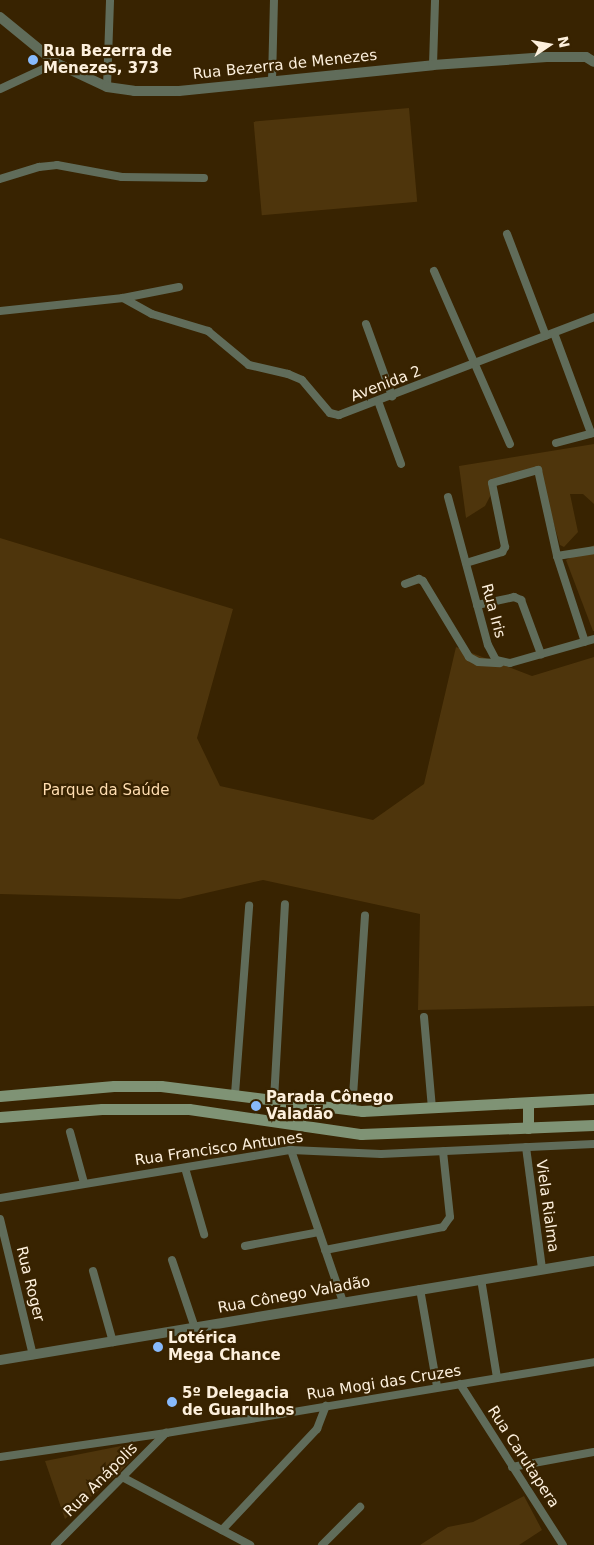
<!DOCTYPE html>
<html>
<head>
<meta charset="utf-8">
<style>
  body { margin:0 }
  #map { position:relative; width:594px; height:1545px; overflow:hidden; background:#382301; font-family:"DejaVu Sans",sans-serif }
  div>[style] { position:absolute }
  .green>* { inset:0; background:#4e350c; transform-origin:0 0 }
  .minor>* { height:8px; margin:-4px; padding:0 4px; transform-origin:4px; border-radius:4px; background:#606c5a }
  .tertiary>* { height:10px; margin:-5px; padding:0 5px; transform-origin:5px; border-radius:5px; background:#606c5a }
  .secondary>* { height:11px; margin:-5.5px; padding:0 5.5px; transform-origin:5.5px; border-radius:5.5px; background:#7f9375 }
  .dots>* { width:14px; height:14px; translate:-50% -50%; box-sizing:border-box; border:2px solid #382301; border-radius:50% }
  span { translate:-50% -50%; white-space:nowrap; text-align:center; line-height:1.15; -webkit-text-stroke:4.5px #382301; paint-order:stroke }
  .poi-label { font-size:15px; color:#fdf0dd; font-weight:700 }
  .left { translate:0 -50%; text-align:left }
  .street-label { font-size:15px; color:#fdf0dd }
  .park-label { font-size:15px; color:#ffddb0 }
  .north { position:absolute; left:524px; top:20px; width:50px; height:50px; -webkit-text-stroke:4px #382301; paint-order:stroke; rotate:78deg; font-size:14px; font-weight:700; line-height:20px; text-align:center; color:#fdf0dd }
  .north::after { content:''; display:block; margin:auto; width:18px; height:22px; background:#fdf0dd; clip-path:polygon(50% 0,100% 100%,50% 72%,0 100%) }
</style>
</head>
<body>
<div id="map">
  <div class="green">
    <div style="left:409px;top:108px;width:94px;height:156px;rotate:85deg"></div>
    <div style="clip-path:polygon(594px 444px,594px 504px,583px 494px,570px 494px,578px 532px,564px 547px,560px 545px,539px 473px,497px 483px,485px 506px,466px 518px,459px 466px)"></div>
    <div style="clip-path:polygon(0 538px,233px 609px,197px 738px,220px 786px,373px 820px,424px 784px,456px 647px,532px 676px,594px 657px,594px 1006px,418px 1010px,420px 914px,263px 880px,180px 899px,0 894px)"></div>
    <div style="clip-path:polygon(594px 545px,594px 631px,593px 631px,566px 560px)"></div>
    <div style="clip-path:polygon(126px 1445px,137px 1449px,136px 1454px,119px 1473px,65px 1519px,45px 1461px)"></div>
    <div style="clip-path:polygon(524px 1496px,542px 1530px,519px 1545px,420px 1545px,448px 1527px,473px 1522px)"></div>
  </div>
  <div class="minor">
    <div style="left:433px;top:65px;width:65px;rotate:-88.2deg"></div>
    <div style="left:272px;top:81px;width:81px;rotate:-88.6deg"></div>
    <div style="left:107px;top:87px;width:87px;rotate:-88deg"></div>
    <div style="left:0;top:89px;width:62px;rotate:-24.9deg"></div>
    <div style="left:0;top:179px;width:41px;rotate:-17.1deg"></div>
    <div style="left:39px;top:167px;width:18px;rotate:-6deg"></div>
    <div style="left:57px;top:165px;width:66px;rotate:10.5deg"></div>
    <div style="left:122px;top:177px;width:82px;rotate:0.7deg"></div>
    <div style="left:507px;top:234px;width:109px;rotate:69.1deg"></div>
    <div style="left:434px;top:271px;width:189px;rotate:66.3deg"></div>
    <div style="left:123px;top:298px;width:33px;rotate:29deg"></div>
    <div style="left:152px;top:314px;width:59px;rotate:16.9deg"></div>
    <div style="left:208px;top:331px;width:53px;rotate:39.7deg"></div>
    <div style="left:249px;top:365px;width:40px;rotate:13deg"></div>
    <div style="left:288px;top:374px;width:15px;rotate:23deg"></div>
    <div style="left:302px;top:380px;width:43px;rotate:49.7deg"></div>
    <div style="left:330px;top:413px;width:9px;rotate:13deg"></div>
    <div style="left:339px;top:415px;width:273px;rotate:-21deg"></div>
    <div style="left:0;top:311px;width:124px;rotate:-6deg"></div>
    <div style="left:123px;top:298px;width:57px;rotate:-11.1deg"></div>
    <div style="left:366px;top:324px;width:77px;rotate:70.1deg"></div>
    <div style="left:554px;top:333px;width:107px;rotate:69.7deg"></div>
    <div style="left:378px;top:401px;width:67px;rotate:69.9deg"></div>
    <div style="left:556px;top:443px;width:39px;rotate:-15deg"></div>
    <div style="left:448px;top:497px;width:153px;rotate:74.9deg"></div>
    <div style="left:488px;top:645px;width:17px;rotate:62deg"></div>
    <div style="left:496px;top:660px;width:14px;rotate:12deg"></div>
    <div style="left:510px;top:663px;width:87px;rotate:-15.9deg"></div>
    <div style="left:557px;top:556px;width:37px;rotate:-9deg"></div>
    <div style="left:466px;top:563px;width:38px;rotate:-17deg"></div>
    <div style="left:502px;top:552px;width:6px;rotate:-59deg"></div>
    <div style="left:505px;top:547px;width:65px;rotate:-101.5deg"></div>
    <div style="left:492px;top:483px;width:48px;rotate:-15.8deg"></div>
    <div style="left:538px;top:470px;width:88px;rotate:77.5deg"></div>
    <div style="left:557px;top:556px;width:90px;rotate:72deg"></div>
    <div style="left:405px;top:584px;width:15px;rotate:-20deg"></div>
    <div style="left:419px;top:579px;width:4px;rotate:27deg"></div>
    <div style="left:423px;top:581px;width:89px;rotate:58.8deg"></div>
    <div style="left:469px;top:657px;width:10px;rotate:29deg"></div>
    <div style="left:478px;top:662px;width:22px;rotate:3deg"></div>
    <div style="left:477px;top:605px;width:38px;rotate:-12deg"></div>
    <div style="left:514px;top:597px;width:8px;rotate:23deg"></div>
    <div style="left:521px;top:600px;width:58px;rotate:69.7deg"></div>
    <div style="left:424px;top:1017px;width:92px;rotate:85deg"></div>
    <div style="left:235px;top:1094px;width:189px;rotate:-85.7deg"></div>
    <div style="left:274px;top:1100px;width:196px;rotate:-86.8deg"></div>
    <div style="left:352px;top:1111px;width:196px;rotate:-86.2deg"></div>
    <div style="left:70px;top:1132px;width:53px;rotate:74.6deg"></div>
    <div style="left:526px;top:1147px;width:123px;rotate:82.5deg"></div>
    <div style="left:291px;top:1150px;width:161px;rotate:71.1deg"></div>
    <div style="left:185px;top:1168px;width:69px;rotate:73.9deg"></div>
    <div style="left:0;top:1198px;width:295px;rotate:-9.4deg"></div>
    <div style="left:291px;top:1150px;width:90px;rotate:2.5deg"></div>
    <div style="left:381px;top:1154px;width:213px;rotate:-2.7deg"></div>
    <div style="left:0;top:1219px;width:140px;rotate:76.4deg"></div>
    <div style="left:245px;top:1246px;width:75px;rotate:-10.7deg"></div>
    <div style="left:325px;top:1250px;width:120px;rotate:-11deg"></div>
    <div style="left:443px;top:1227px;width:12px;rotate:-55deg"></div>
    <div style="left:450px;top:1217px;width:66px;rotate:-96.1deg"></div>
    <div style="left:172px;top:1260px;width:72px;rotate:71.3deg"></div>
    <div style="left:93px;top:1271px;width:74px;rotate:74.3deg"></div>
    <div style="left:481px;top:1279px;width:100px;rotate:80.8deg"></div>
    <div style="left:420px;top:1289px;width:98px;rotate:80.1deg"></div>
    <div style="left:460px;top:1384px;width:191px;rotate:57.4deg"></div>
    <div style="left:0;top:1457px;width:168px;rotate:-8.2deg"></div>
    <div style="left:166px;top:1433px;width:434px;rotate:-9.4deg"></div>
    <div style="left:512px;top:1467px;width:83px;rotate:-10.4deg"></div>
    <div style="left:124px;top:1478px;width:143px;rotate:28deg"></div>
    <div style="left:222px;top:1530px;width:139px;rotate:-46.8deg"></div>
    <div style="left:317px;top:1429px;width:25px;rotate:-69deg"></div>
    <div style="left:55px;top:1545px;width:158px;rotate:-45.3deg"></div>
    <div style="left:322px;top:1545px;width:54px;rotate:-45deg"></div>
  </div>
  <div class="tertiary">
    <div style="left:0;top:17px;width:72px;rotate:39.4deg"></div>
    <div style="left:56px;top:63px;width:56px;rotate:25.2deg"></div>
    <div style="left:107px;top:87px;width:27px;rotate:8deg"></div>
    <div style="left:134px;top:91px;width:45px"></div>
    <div style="left:179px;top:91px;width:255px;rotate:-5.8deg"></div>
    <div style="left:433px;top:65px;width:114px;rotate:-4deg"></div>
    <div style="left:547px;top:57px;width:39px"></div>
    <div style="left:586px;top:57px;width:9px;rotate:32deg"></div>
    <div style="left:0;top:1360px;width:602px;rotate:-9.46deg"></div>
  </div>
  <div class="secondary">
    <div style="left:0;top:1096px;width:114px;rotate:-5deg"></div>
    <div style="left:114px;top:1086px;width:47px"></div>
    <div style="left:161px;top:1086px;width:203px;rotate:7.1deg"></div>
    <div style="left:362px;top:1111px;width:232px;rotate:-3deg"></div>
    <div style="left:528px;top:1103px;width:25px;rotate:90deg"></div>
    <div style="left:0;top:1117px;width:102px;rotate:-4.5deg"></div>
    <div style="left:102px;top:1109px;width:87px"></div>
    <div style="left:189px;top:1109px;width:174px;rotate:8.3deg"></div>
    <div style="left:361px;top:1134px;width:233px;rotate:-2.2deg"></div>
  </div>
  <div class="dots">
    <div style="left:33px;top:60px;background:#88bafc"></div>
    <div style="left:256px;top:1106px;background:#88bafc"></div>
    <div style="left:158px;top:1347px;background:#88bafc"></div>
    <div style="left:172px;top:1402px;background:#88bafc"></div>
  </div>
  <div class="poi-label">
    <span class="left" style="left:43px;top:60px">Rua Bezerra de<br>Menezes, 373</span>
    <span class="left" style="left:266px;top:1106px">Parada Cônego<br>Valadão</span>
    <span class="left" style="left:168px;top:1347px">Lotérica<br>Mega Chance</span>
    <span class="left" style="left:182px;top:1402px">5º Delegacia<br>de Guarulhos</span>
  </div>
  <div class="street-label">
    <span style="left:285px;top:65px;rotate:-6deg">Rua Bezerra de Menezes</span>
    <span style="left:386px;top:384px;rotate:-21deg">Avenida 2</span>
    <span style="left:493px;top:611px;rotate:75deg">Rua Iris</span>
    <span style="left:219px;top:1149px;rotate:-8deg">Rua Francisco Antunes</span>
    <span style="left:547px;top:1206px;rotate:82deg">Viela Rialma</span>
    <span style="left:30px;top:1284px;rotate:76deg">Rua Roger</span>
    <span style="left:294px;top:1295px;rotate:-10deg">Rua Cônego Valadão</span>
    <span style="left:384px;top:1383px;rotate:-9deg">Rua Mogi das Cruzes</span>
    <span style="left:523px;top:1457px;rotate:57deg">Rua Carutapera</span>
    <span style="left:101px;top:1480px;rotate:-45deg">Rua Anápolis</span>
  </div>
  <div class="park-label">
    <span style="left:106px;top:791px">Parque da Saúde</span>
  </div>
  <div class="north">N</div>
</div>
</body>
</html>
